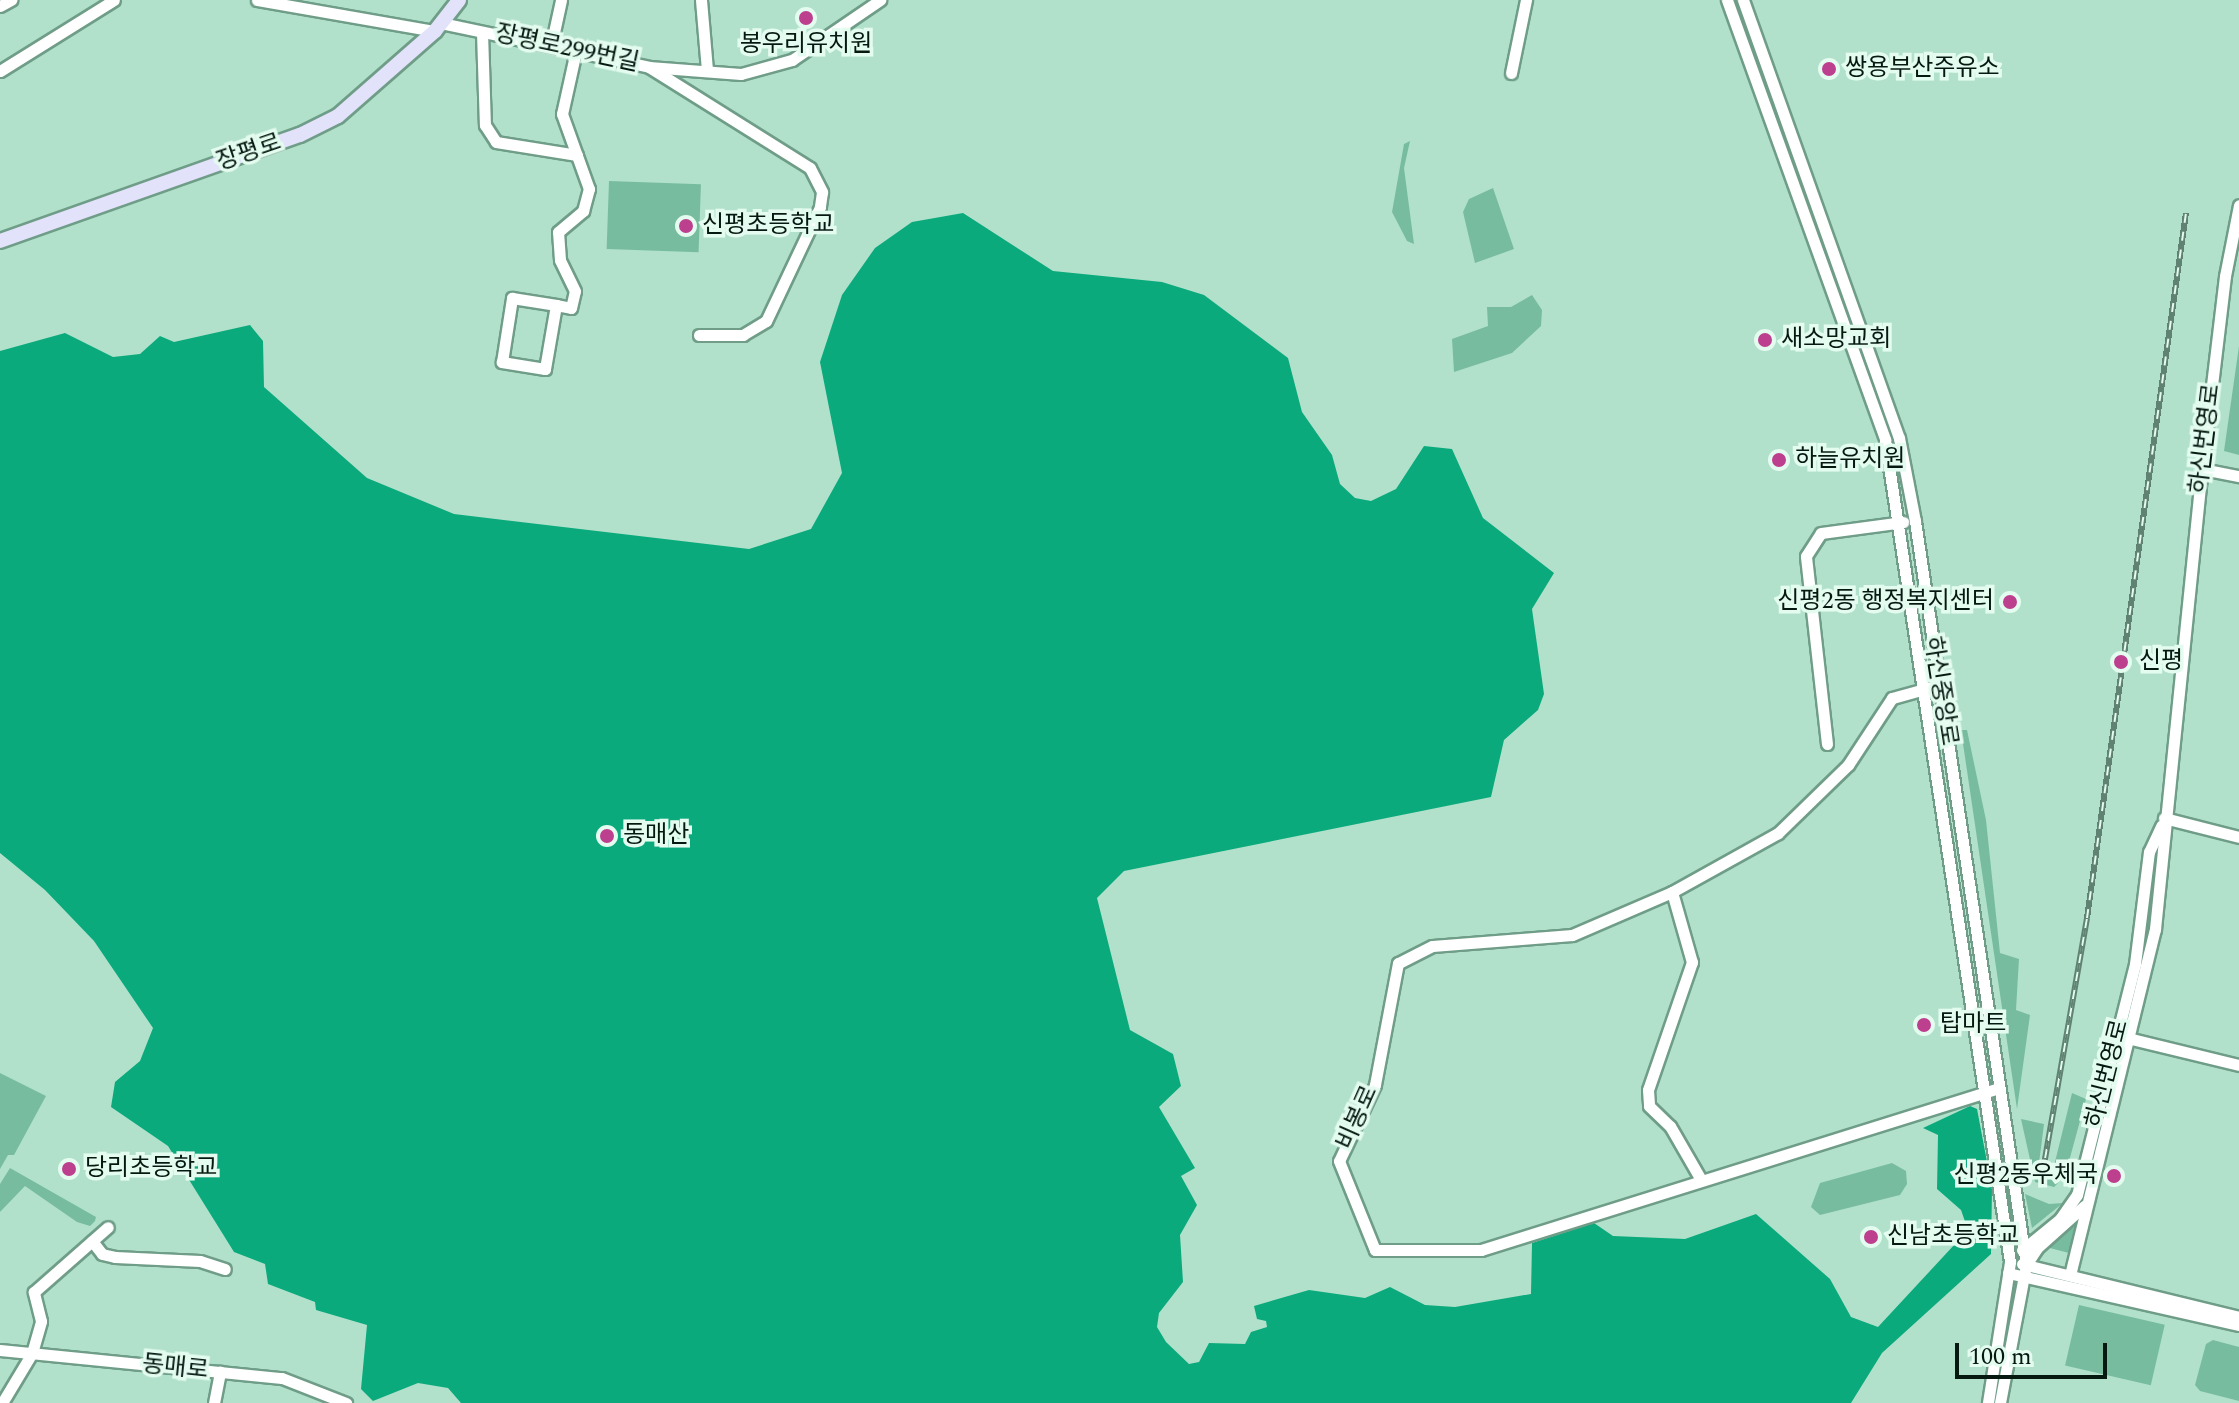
<!DOCTYPE html>
<html>
<head>
<meta charset="utf-8">
<style>
  body { margin:0 }
  #map { position:relative; width:2239px; height:1403px; overflow:hidden; background:#b1e1cb; font-family:Spectral,"Noto Sans KR",serif }
  div>[style] { position:absolute }
  .green>* { inset:0; background:#78bc9f; transform-origin:0 0 }
  .forest>* { inset:0; background:#0baa7c }
  .roads { filter:drop-shadow(2px 0 #6f9d88) drop-shadow(-2px 0 #6f9d88) drop-shadow(0 2px #6f9d88) drop-shadow(0 -2px #6f9d88) }
  .minor>* { height:11px; margin:-5.5px; padding:0 5.5px; transform-origin:5.5px; border-radius:5.5px; background:#fff }
  .major>* { height:14px; margin:-7px; padding:0 7px; transform-origin:7px; border-radius:7px; background:#e2e2fa }
  .rail>* { height:6px; margin-top:-3px; transform-origin:0; background:repeating-linear-gradient(90deg,#e4fcf0 0 9px,#608272 0 18px); box-sizing:border-box; border-block:2px solid #608272 }
  .dots>* { width:22px; height:22px; translate:-50% -50%; box-sizing:border-box; border:4px solid #e4fcf0; border-radius:50% }
  span { translate:-50% -50%; white-space:nowrap; text-align:center; line-height:1.15; -webkit-text-stroke:7px #e4fcf0; paint-order:stroke }
  .poi-label { font-size:24px; color:#061911 }
  .left { translate:0 -50%; text-align:left }
  .right { translate:-100% -50%; text-align:right }
  .street-label { font-size:24px; color:#061911 }
  .scale { position:absolute; left:1955px; top:1343px; width:152px; height:36px; box-sizing:border-box; border:4px solid #061911; border-top:0; padding-left:10px; font-size:24px; line-height:28px; white-space:nowrap; color:#061911; -webkit-text-stroke:6px #e4fcf0; paint-order:stroke }
</style>
</head>
<body>
<div id="map">
  <div class="green">
    <div style="clip-path:polygon(1410px 141px,1404px 168px,1414px 244px,1407px 241px,1392px 212px,1404px 144px)"></div>
    <div style="left:609px;top:181px;width:92px;height:68px;rotate:2deg"></div>
    <div style="clip-path:polygon(1493px 188px,1514px 249px,1475px 263px,1463px 212px,1469px 199px)"></div>
    <div style="clip-path:polygon(1532px 295px,1542px 310px,1541px 326px,1512px 353px,1454px 372px,1452px 339px,1488px 326px,1487px 307px,1511px 307px)"></div>
    <div style="clip-path:polygon(2239px 346px,2239px 455px,2224px 451px)"></div>
    <div style="clip-path:polygon(1961px 730px,1967px 730px,1986px 820px,2000px 953px,2019px 959px,2016px 1010px,2030px 1015px,2017px 1109px)"></div>
    <div style="clip-path:polygon(0 1073px,46px 1096px,14px 1155px,8px 1155px,0 1169px)"></div>
    <div style="clip-path:polygon(2072px 1093px,2086px 1099px,2065px 1176px,2054px 1187px,2035px 1182px,2021px 1119px,2044px 1124px,2038px 1171px,2052px 1174px)"></div>
    <div style="clip-path:polygon(1892px 1163px,1906px 1171px,1907px 1184px,1900px 1195px,1820px 1215px,1811px 1207px,1820px 1183px)"></div>
    <div style="clip-path:polygon(10px 1168px,96px 1217px,95px 1221px,90px 1226px,77px 1222px,25px 1186px,0 1212px,0 1184px)"></div>
    <div style="clip-path:polygon(2025px 1194px,2049px 1204px,2063px 1203px,2032px 1228px)"></div>
    <div style="clip-path:polygon(2076px 1223px,2069px 1253px,2046px 1247px)"></div>
    <div style="left:2079px;top:1305px;width:88px;height:62px;rotate:13deg"></div>
    <div style="clip-path:polygon(2213px 1340px,2239px 1347px,2239px 1401px,2200px 1391px,2195px 1385px,2206px 1344px)"></div>
  </div>
  <div class="forest">
    <div style="clip-path:polygon(963px 213px,1053px 271px,1162px 282px,1204px 295px,1288px 358px,1302px 412px,1332px 455px,1340px 484px,1355px 498px,1371px 501px,1396px 489px,1424px 446px,1452px 449px,1483px 518px,1554px 573px,1532px 609px,1544px 694px,1538px 710px,1504px 740px,1491px 797px,1124px 871px,1097px 898px,1130px 1030px,1173px 1054px,1181px 1086px,1159px 1107px,1195px 1168px,1181px 1176px,1197px 1205px,1180px 1235px,1183px 1282px,1159px 1313px,1157px 1327px,1166px 1342px,1189px 1364px,1199px 1362px,1209px 1343px,1245px 1344px,1251px 1332px,1267px 1327px,1266px 1321px,1257px 1319px,1254px 1306px,1309px 1290px,1365px 1298px,1390px 1287px,1425px 1305px,1455px 1307px,1531px 1294px,1532px 1243px,1594px 1223px,1613px 1236px,1685px 1239px,1756px 1214px,1830px 1279px,1851px 1317px,1878px 1327px,1968px 1230px,1961px 1210px,1937px 1189px,1938px 1135px,1923px 1128px,1970px 1106px,1977px 1109px,1992px 1188px,1991px 1254px,1882px 1353px,1851px 1403px,461px 1403px,448px 1388px,418px 1383px,373px 1401px,361px 1389px,367px 1325px,316px 1310px,315px 1302px,268px 1284px,265px 1264px,234px 1252px,168px 1146px,111px 1107px,115px 1082px,140px 1061px,153px 1028px,94px 941px,45px 890px,0 853px,0 351px,65px 333px,113px 357px,140px 354px,160px 336px,174px 342px,250px 325px,263px 341px,264px 387px,367px 478px,454px 514px,749px 549px,811px 529px,842px 473px,820px 362px,842px 295px,875px 248px,912px 222px)"></div>
  </div>
  <div class="roads">
    <div class="minor">
      <div style="left:257px;top:0;width:181px;rotate:9.9deg"></div>
      <div style="left:701px;top:0;width:70px;rotate:85.1deg"></div>
      <div style="left:1727px;top:0;width:468px;rotate:70.2deg"></div>
      <div style="left:1885px;top:440px;width:831px;rotate:81.35deg"></div>
      <div style="left:2010px;top:1262px;width:143px;rotate:98.9deg"></div>
      <div style="left:1743px;top:0;width:465px;rotate:70.4deg"></div>
      <div style="left:1899px;top:438px;width:85px;rotate:79.1deg"></div>
      <div style="left:1915px;top:521px;width:752px;rotate:81.51deg"></div>
      <div style="left:2026px;top:1265px;width:140px;rotate:100.7deg"></div>
      <div style="left:0;top:6px;width:13px;rotate:-29deg"></div>
      <div style="left:441px;top:23px;width:213px;rotate:11.9deg"></div>
      <div style="left:649px;top:67px;width:92px;rotate:4.4deg"></div>
      <div style="left:741px;top:74px;width:53px;rotate:-15.4deg"></div>
      <div style="left:792px;top:60px;width:107px;rotate:-34.3deg"></div>
      <div style="left:482px;top:32px;width:93px;rotate:88.2deg"></div>
      <div style="left:485px;top:125px;width:20px;rotate:57deg"></div>
      <div style="left:496px;top:142px;width:82px;rotate:9.1deg"></div>
      <div style="left:551px;top:46px;width:47px;rotate:-77.7deg"></div>
      <div style="left:649px;top:67px;width:190px;rotate:32.1deg"></div>
      <div style="left:810px;top:168px;width:27px;rotate:63deg"></div>
      <div style="left:822px;top:192px;width:15px;rotate:98deg"></div>
      <div style="left:820px;top:207px;width:126px;rotate:115.3deg"></div>
      <div style="left:766px;top:321px;width:27px;rotate:149deg"></div>
      <div style="left:743px;top:335px;width:44px;rotate:180deg"></div>
      <div style="left:0;top:71px;width:134px;rotate:-31.9deg"></div>
      <div style="left:1511px;top:73px;width:75px;rotate:-78.4deg"></div>
      <div style="left:556px;top:305px;width:65px;rotate:99.8deg"></div>
      <div style="left:545px;top:369px;width:44px;rotate:-170.8deg"></div>
      <div style="left:502px;top:362px;width:65px;rotate:-81.1deg"></div>
      <div style="left:512px;top:298px;width:45px;rotate:9deg"></div>
      <div style="left:556px;top:305px;width:15px;rotate:11deg"></div>
      <div style="left:571px;top:308px;width:17px;rotate:-77deg"></div>
      <div style="left:575px;top:291px;width:34px;rotate:-116deg"></div>
      <div style="left:560px;top:260px;width:28px;rotate:-94deg"></div>
      <div style="left:558px;top:232px;width:33px;rotate:-40deg"></div>
      <div style="left:583px;top:211px;width:23px;rotate:-75deg"></div>
      <div style="left:589px;top:189px;width:80px;rotate:-109.8deg"></div>
      <div style="left:562px;top:114px;width:65px;rotate:-77.5deg"></div>
      <div style="left:2202px;top:469px;width:38px;rotate:11deg"></div>
      <div style="left:1939px;top:685px;width:49px;rotate:164.5deg"></div>
      <div style="left:1892px;top:698px;width:80px;rotate:123.3deg"></div>
      <div style="left:1848px;top:765px;width:98px;rotate:135.8deg"></div>
      <div style="left:1778px;top:833px;width:121px;rotate:150.9deg"></div>
      <div style="left:1672px;top:892px;width:109px;rotate:156.7deg"></div>
      <div style="left:1572px;top:935px;width:140px;rotate:175.5deg"></div>
      <div style="left:1432px;top:946px;width:38px;rotate:153deg"></div>
      <div style="left:1398px;top:963px;width:124px;rotate:100.7deg"></div>
      <div style="left:1375px;top:1085px;width:84px;rotate:115.3deg"></div>
      <div style="left:1339px;top:1161px;width:96px;rotate:68deg"></div>
      <div style="left:1375px;top:1250px;width:106px"></div>
      <div style="left:1481px;top:1250px;width:543px;rotate:-17.37deg"></div>
      <div style="left:1827px;top:744px;width:189px;rotate:-96.4deg"></div>
      <div style="left:1806px;top:556px;width:27px;rotate:-57deg"></div>
      <div style="left:1821px;top:533px;width:83px;rotate:-7.6deg"></div>
      <div style="left:2164px;top:818px;width:77px;rotate:14.2deg"></div>
      <div style="left:1672px;top:892px;width:73px;rotate:74.1deg"></div>
      <div style="left:1692px;top:962px;width:135px;rotate:109deg"></div>
      <div style="left:1648px;top:1090px;width:16px;rotate:86deg"></div>
      <div style="left:1649px;top:1106px;width:29px;rotate:44deg"></div>
      <div style="left:1670px;top:1126px;width:60px;rotate:60deg"></div>
      <div style="left:2123px;top:1037px;width:119px;rotate:13.6deg"></div>
      <div style="left:92px;top:1241px;width:16px;rotate:52deg"></div>
      <div style="left:102px;top:1254px;width:13px;rotate:13deg"></div>
      <div style="left:115px;top:1257px;width:85px;rotate:2.7deg"></div>
      <div style="left:200px;top:1261px;width:26px;rotate:18deg"></div>
      <div style="left:2022px;top:1250px;width:49px;rotate:-39.2deg"></div>
      <div style="left:2060px;top:1219px;width:29px;rotate:-55deg"></div>
      <div style="left:2077px;top:1195px;width:238px;rotate:-75.9deg"></div>
      <div style="left:2135px;top:964px;width:113px;rotate:-82.9deg"></div>
      <div style="left:2149px;top:852px;width:29px;rotate:-65deg"></div>
      <div style="left:2022px;top:1264px;width:223px;rotate:13.7deg"></div>
      <div style="left:2026px;top:1265px;width:20px;rotate:-57deg"></div>
      <div style="left:2037px;top:1248px;width:63px;rotate:-41.8deg"></div>
      <div style="left:2008px;top:1273px;width:237px;rotate:12.7deg"></div>
      <div style="left:2070px;top:1275px;width:356px;rotate:-76.2deg"></div>
      <div style="left:2155px;top:929px;width:462px;rotate:-84.2deg"></div>
      <div style="left:2202px;top:469px;width:194px;rotate:-83.2deg"></div>
      <div style="left:2225px;top:276px;width:72px;rotate:-78.8deg"></div>
      <div style="left:0;top:1350px;width:283px;rotate:5.7deg"></div>
      <div style="left:282px;top:1378px;width:69px;rotate:21.3deg"></div>
      <div style="left:2px;top:1403px;width:58px;rotate:-59deg"></div>
      <div style="left:32px;top:1353px;width:33px;rotate:-74deg"></div>
      <div style="left:41px;top:1321px;width:30px;rotate:-104deg"></div>
      <div style="left:34px;top:1292px;width:98px;rotate:-41.3deg"></div>
      <div style="left:214px;top:1403px;width:32px;rotate:-79deg"></div>
    </div>
    <div class="major">
      <div style="left:0;top:241px;width:318px;rotate:-19.5deg"></div>
      <div style="left:300px;top:135px;width:42px;rotate:-26.6deg"></div>
      <div style="left:338px;top:116px;width:129px;rotate:-41.2deg"></div>
      <div style="left:435px;top:31px;width:39px;rotate:-52deg"></div>
    </div>
  </div>
  <div class="rail">
    <div style="left:2042px;top:1176px;width:262px;rotate:-80.1deg"></div>
    <div style="left:2087px;top:918px;width:712px;rotate:-82.01deg"></div>
  </div>
  <div class="dots">
    <div style="left:806px;top:18px;background:#bd408f"></div>
    <div style="left:1829px;top:69px;background:#bd408f"></div>
    <div style="left:686px;top:226px;background:#bd408f"></div>
    <div style="left:1765px;top:340px;background:#bd408f"></div>
    <div style="left:1779px;top:460px;background:#bd408f"></div>
    <div style="left:2010px;top:602px;background:#bd408f"></div>
    <div style="left:2121px;top:662px;background:#bd408f"></div>
    <div style="left:607px;top:836px;background:#bd408f"></div>
    <div style="left:1924px;top:1025px;background:#bd408f"></div>
    <div style="left:69px;top:1169px;background:#bd408f"></div>
    <div style="left:2114px;top:1176px;background:#bd408f"></div>
    <div style="left:1871px;top:1237px;background:#bd408f"></div>
  </div>
  <div class="poi-label">
    <span style="left:806px;top:45px">봉우리유치원</span>
    <span class="left" style="left:1845px;top:69px">쌍용부산주유소</span>
    <span class="left" style="left:702px;top:226px">신평초등학교</span>
    <span class="left" style="left:1781px;top:340px">새소망교회</span>
    <span class="left" style="left:1795px;top:460px">하늘유치원</span>
    <span class="right" style="left:1994px;top:602px">신평2동 행정복지센터</span>
    <span class="left" style="left:2139px;top:662px">신평</span>
    <span class="left" style="left:623px;top:836px">동매산</span>
    <span class="left" style="left:1940px;top:1025px">탑마트</span>
    <span class="left" style="left:85px;top:1169px">당리초등학교</span>
    <span class="right" style="left:2098px;top:1176px">신평2동우체국</span>
    <span class="left" style="left:1887px;top:1237px">신남초등학교</span>
  </div>
  <div class="street-label">
    <span style="left:567px;top:49px;rotate:12deg">장평로299번길</span>
    <span style="left:249px;top:153px;rotate:-19deg">장평로</span>
    <span style="left:2206px;top:439px;rotate:-83deg">하신번영로</span>
    <span style="left:1940px;top:691px;rotate:81deg">하신중앙로</span>
    <span style="left:2108px;top:1074px;rotate:-76deg">하신번영로</span>
    <span style="left:1358px;top:1118px;rotate:-66deg">비봉로</span>
    <span style="left:175px;top:1368px;rotate:6deg">동매로</span>
  </div>
  <div class="scale">100 m</div>
</div>
</body>
</html>
